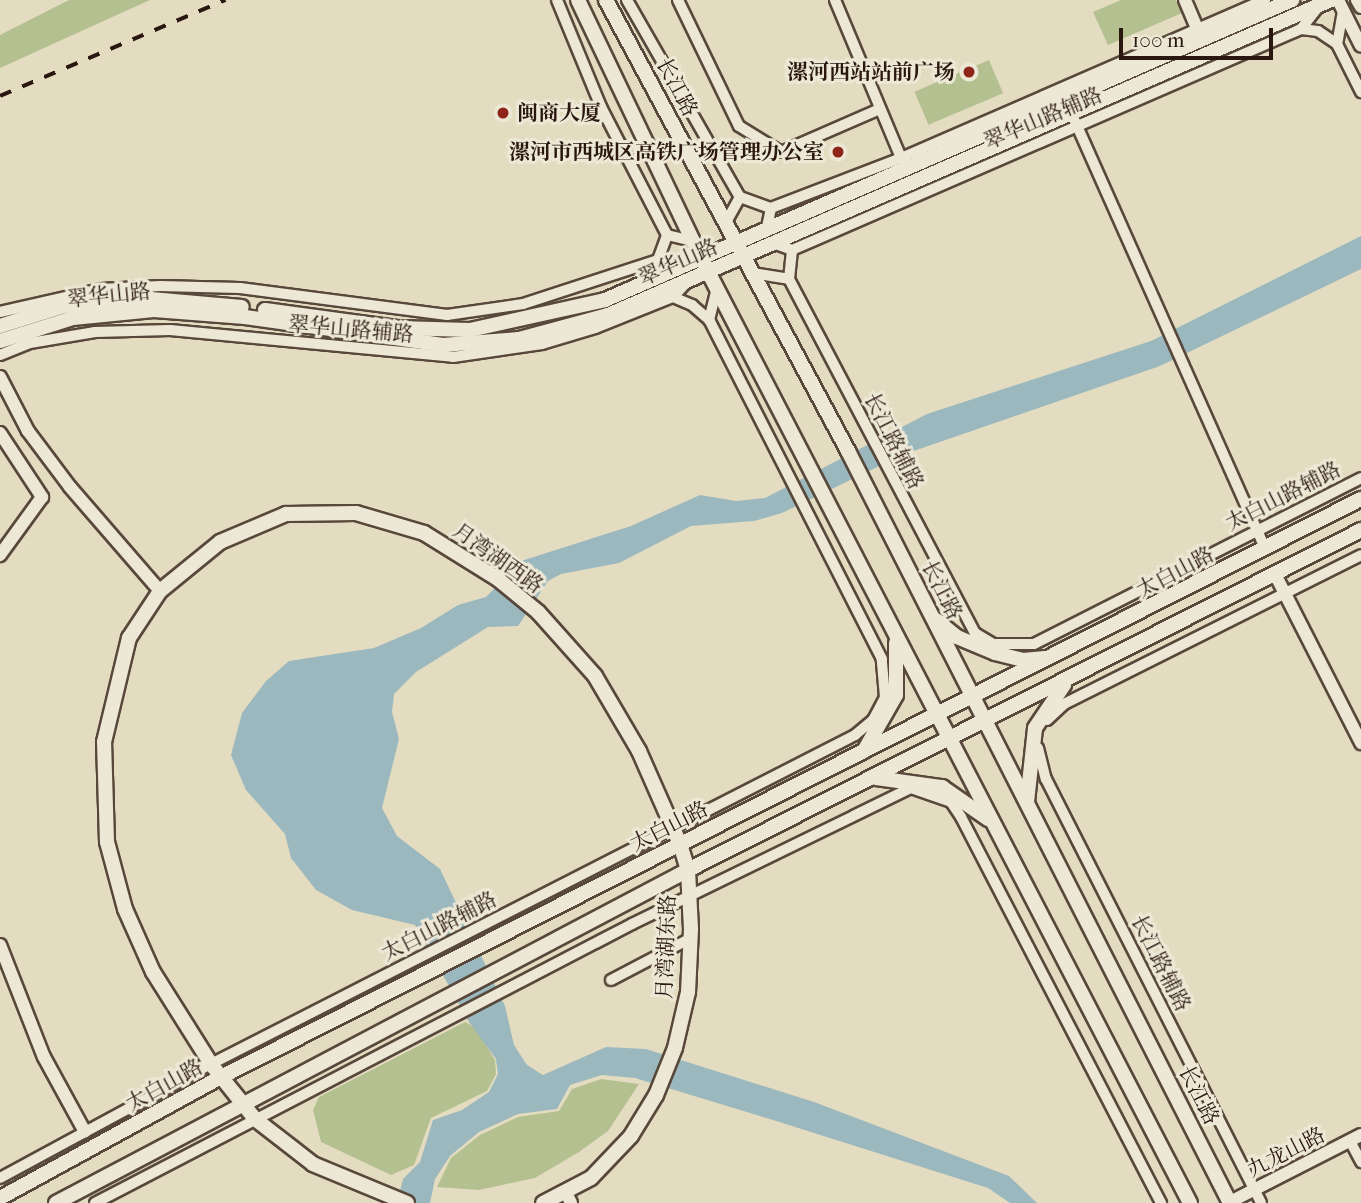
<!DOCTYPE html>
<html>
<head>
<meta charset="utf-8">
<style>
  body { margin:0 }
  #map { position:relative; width:1361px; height:1203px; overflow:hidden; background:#e4dcc0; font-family:"IM FELL French Canon","Noto Serif SC",serif }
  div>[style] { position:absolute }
  .green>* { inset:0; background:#b5c091; transform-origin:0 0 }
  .water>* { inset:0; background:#9bb8be }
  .roads { filter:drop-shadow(2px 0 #58483b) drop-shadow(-2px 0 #58483b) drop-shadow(0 2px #58483b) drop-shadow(0 -2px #58483b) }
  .minor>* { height:10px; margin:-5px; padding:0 5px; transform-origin:5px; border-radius:5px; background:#ede8d6 }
  .tertiary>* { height:12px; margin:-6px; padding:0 6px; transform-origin:6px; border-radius:6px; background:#ede8d6 }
  .secondary>* { height:14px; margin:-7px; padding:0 7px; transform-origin:7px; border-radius:7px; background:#ede8d6 }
  .rail>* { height:3.5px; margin-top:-1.75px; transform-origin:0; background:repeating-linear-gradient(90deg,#2a170f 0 12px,transparent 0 24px) }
  .dots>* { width:19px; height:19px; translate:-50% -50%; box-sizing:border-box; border:4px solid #ede8d6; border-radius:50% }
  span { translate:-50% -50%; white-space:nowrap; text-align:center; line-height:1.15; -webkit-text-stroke:6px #ede8d6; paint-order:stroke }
  .poi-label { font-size:21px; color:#2a170f; font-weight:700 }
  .right { translate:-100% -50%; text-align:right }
  .left { translate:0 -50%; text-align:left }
  .street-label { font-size:21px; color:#2a170f }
  .scale { position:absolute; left:1119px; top:28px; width:154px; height:32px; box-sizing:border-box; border:4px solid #2a170f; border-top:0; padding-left:9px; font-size:21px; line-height:24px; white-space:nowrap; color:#2a170f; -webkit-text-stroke:5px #ede8d6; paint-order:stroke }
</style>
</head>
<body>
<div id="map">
  <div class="green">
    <div style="clip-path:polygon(69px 0,150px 0,0 68px,0 35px)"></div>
    <div style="clip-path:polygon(1121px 0,1176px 0,1182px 13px,1108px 45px,1093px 12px)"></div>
    <div style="left:989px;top:60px;width:36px;height:81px;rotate:67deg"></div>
    <div style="clip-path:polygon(465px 1022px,476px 1028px,495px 1060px,496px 1074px,487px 1091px,431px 1118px,414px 1165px,391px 1175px,321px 1142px,313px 1110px,319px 1097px)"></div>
    <div style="clip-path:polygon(601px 1079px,639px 1084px,608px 1131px,579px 1152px,535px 1178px,479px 1190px,437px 1187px,451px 1158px,480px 1135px,518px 1117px,559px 1111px,572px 1089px)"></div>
  </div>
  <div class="water">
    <div style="clip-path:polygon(1361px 236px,1361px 269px,1160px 366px,902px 455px,782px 513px,754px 521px,691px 526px,619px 563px,561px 574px,548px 581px,518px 626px,488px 627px,416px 672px,394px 694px,392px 712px,399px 739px,382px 808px,397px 836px,440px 869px,505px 1006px,514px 1045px,527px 1065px,543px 1075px,606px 1047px,646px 1049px,814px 1102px,1009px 1176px,1037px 1203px,1010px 1203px,988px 1188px,773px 1120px,635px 1078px,602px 1075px,570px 1085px,557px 1109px,518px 1114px,479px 1132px,450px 1156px,435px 1179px,430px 1203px,397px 1203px,403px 1179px,420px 1162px,433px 1120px,462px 1110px,489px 1092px,498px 1074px,496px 1059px,469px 1022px,415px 925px,352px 910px,316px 890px,291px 858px,285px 834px,246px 790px,231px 755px,242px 713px,266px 681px,289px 661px,374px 648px,421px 628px,458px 605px,486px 597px,521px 561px,631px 526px,700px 495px,736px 501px,765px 498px,927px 414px,1151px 341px)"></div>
  </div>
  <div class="roads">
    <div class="minor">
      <div style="left:557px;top:0;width:116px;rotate:67.6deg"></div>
      <div style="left:601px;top:107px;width:144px;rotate:62.7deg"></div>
      <div style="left:667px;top:235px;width:28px;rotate:13deg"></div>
      <div style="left:627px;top:0;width:227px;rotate:60.2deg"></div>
      <div style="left:740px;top:197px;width:29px;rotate:119deg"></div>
      <div style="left:678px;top:0;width:140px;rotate:64.2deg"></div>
      <div style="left:739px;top:126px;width:49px;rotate:31.8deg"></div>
      <div style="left:781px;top:152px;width:108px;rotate:-23.5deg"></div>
      <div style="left:835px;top:0;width:171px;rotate:67.3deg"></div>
      <div style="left:1343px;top:11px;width:34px;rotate:100deg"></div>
      <div style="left:1337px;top:44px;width:54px;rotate:63.4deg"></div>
      <div style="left:1301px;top:29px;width:17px;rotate:7deg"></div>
      <div style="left:1318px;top:31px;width:23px;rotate:34deg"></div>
      <div style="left:1074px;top:119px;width:470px;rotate:66deg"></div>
      <div style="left:740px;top:197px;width:33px;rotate:20deg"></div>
      <div style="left:767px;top:227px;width:19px;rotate:-78deg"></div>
      <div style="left:771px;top:208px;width:139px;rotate:-21deg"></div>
      <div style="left:901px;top:158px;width:397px;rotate:-23.5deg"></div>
      <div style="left:773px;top:243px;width:20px;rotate:20deg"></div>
      <div style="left:792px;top:250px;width:555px;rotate:-23.47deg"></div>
      <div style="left:1301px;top:29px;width:28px;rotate:-52deg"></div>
      <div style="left:658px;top:260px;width:27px;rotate:-70deg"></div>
      <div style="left:752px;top:273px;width:37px;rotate:9deg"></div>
      <div style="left:789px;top:279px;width:400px;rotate:62.3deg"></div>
      <div style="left:975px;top:633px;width:21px;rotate:31deg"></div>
      <div style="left:993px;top:644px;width:41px"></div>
      <div style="left:1034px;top:644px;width:367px;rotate:-26.9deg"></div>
      <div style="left:789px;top:279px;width:29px;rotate:-84deg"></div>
      <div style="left:673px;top:297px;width:21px;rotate:23deg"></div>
      <div style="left:692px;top:305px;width:23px;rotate:41deg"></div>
      <div style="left:0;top:312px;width:104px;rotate:-12.8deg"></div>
      <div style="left:101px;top:289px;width:59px;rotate:-2.9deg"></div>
      <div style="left:160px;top:286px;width:80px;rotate:1.4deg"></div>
      <div style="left:240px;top:288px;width:209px;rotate:7.4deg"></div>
      <div style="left:447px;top:315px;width:77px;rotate:-8.2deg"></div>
      <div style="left:523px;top:304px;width:142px;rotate:-18.1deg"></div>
      <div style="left:658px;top:260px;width:26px;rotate:13deg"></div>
      <div style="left:0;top:355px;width:32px;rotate:-22deg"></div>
      <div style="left:30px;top:343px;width:66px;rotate:-9.6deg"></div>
      <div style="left:95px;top:332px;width:75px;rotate:-1.5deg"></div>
      <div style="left:170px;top:330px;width:284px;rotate:5.4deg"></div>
      <div style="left:453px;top:357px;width:90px;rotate:-8.3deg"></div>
      <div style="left:542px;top:344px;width:55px;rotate:-16.8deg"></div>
      <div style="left:595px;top:328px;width:84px;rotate:-21.7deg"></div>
      <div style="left:673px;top:297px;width:21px;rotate:-47deg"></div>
      <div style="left:1047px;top:720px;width:23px;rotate:-43deg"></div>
      <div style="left:1064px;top:704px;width:332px;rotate:-26.6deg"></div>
      <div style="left:1038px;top:748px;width:32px;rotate:76deg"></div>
      <div style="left:1046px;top:779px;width:475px;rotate:63.1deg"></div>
      <div style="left:611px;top:980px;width:90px;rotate:-27.7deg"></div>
      <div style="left:1350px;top:1141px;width:24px;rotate:62deg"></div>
      <div style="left:0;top:1178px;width:240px;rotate:-28.4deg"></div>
      <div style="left:211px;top:1064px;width:723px;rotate:-27.06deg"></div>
      <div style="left:855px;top:735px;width:23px;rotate:-40deg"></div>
      <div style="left:873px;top:720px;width:26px;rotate:-62deg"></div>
      <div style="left:885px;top:697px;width:38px;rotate:-95deg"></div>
      <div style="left:882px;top:659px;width:381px;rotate:-117deg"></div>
      <div style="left:709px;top:320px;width:32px;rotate:-76deg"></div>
      <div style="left:95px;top:1203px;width:605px;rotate:-27.45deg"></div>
      <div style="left:632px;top:924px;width:310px;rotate:-26deg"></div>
      <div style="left:911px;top:788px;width:42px;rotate:19.3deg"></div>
      <div style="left:951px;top:802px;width:18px;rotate:56deg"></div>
      <div style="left:961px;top:817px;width:435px;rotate:62.6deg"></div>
    </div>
    <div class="tertiary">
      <div style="left:1185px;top:0;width:33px;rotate:67deg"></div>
      <div style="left:1338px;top:0;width:51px;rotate:63.4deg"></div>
      <div style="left:1357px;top:0;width:8px;rotate:60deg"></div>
      <div style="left:0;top:377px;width:61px;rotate:62.6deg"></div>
      <div style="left:28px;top:431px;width:70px;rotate:53.1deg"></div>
      <div style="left:70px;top:487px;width:138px;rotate:49.1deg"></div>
      <div style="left:0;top:433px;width:77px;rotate:56.7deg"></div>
      <div style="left:42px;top:497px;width:72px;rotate:125.9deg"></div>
      <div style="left:1275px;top:574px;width:190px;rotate:63deg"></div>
      <div style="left:0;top:945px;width:120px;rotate:68.6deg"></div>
      <div style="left:44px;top:1057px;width:85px;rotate:61.3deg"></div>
      <div style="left:566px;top:1193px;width:11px;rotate:63deg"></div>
      <div style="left:1228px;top:1203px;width:149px;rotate:-27.1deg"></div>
    </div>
    <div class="secondary">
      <div style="left:578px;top:0;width:286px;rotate:64.5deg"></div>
      <div style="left:701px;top:258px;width:1064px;rotate:62.64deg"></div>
      <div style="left:606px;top:0;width:512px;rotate:61.78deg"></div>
      <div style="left:848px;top:451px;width:843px;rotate:63.07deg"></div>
      <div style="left:265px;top:310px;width:133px;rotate:7.8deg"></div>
      <div style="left:397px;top:328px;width:73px;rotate:1.6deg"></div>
      <div style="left:470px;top:330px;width:138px;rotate:-12.5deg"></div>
      <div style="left:605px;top:300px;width:750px;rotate:-23.59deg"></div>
      <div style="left:0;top:326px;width:67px;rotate:-17.4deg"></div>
      <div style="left:64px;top:306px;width:87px;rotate:-4.6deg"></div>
      <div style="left:151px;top:299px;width:91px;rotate:5deg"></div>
      <div style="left:0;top:341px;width:77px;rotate:-17.5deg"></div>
      <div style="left:73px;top:318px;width:81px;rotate:-5.6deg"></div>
      <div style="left:154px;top:310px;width:91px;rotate:4.4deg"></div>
      <div style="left:245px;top:317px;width:200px;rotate:8deg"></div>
      <div style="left:443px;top:345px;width:76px;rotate:-4.5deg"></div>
      <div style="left:519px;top:339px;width:92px;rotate:-15.1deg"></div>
      <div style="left:608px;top:315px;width:789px;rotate:-23.54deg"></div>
      <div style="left:936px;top:620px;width:27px;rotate:39deg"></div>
      <div style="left:957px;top:637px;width:41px;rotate:22.8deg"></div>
      <div style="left:995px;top:653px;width:29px;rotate:14deg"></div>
      <div style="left:1023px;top:660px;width:22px;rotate:-5deg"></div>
      <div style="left:864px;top:751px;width:64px;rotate:-60.3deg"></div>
      <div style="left:896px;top:695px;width:52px;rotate:-90deg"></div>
      <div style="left:876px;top:778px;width:67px;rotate:7.8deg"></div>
      <div style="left:942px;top:787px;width:56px;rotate:34.8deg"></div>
      <div style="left:1027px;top:802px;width:74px;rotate:-83.8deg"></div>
      <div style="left:1035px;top:728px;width:52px;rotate:-56deg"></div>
      <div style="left:0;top:1198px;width:252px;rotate:-28.7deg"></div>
      <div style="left:221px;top:1077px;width:1278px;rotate:-26.89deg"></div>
      <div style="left:56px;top:1203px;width:714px;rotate:-27.78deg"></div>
      <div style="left:688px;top:870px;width:754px;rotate:-26.8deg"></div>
      <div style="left:407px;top:1203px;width:102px;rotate:-157.5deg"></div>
      <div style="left:313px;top:1164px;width:73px;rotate:-142.2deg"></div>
      <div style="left:255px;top:1119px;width:70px;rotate:-128.7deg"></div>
      <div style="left:211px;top:1064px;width:109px;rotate:-122.2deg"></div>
      <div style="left:153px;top:972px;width:69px;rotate:-114deg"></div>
      <div style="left:125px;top:909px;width:69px;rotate:-105deg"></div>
      <div style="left:107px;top:842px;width:100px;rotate:-91.7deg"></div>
      <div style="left:104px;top:742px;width:107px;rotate:-76.5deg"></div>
      <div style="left:129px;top:638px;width:56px;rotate:-56.6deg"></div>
      <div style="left:160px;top:591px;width:77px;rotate:-39.2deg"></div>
      <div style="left:220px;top:542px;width:72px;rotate:-23deg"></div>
      <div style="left:286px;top:514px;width:70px;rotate:-0.8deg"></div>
      <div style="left:356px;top:513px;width:71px;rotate:16.4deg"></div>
      <div style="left:424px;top:533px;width:87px;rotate:31.9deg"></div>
      <div style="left:498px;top:579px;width:52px;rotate:39.5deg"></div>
      <div style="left:538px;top:612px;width:86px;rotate:48.3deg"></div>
      <div style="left:595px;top:676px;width:87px;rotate:59.6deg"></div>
      <div style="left:639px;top:751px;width:102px;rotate:66.2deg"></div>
      <div style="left:680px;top:844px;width:27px;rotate:73deg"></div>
      <div style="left:688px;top:870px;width:59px;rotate:87.1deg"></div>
      <div style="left:691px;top:929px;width:63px;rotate:92.7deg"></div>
      <div style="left:688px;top:992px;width:57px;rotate:103.1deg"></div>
      <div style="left:675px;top:1048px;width:51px;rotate:112deg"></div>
      <div style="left:656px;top:1095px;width:48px;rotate:121.4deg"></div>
      <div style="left:631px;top:1136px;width:58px;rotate:133.6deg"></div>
      <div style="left:591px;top:1178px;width:54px;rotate:152.5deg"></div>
    </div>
  </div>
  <div class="rail">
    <div style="left:0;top:96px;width:245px;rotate:-23.1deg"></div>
  </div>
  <div class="dots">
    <div style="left:969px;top:72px;background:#8f2418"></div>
    <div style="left:503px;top:113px;background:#8f2418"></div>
    <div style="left:838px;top:152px;background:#8f2418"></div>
  </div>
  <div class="poi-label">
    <span class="right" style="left:955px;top:72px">漯河西站站前广场</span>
    <span class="left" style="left:517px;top:113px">闽商大厦</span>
    <span class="right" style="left:824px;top:152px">漯河市西城区高铁广场管理办公室</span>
  </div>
  <div class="street-label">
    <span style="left:677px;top:87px;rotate:62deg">长江路</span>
    <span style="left:1043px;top:118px;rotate:-23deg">翠华山路辅路</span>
    <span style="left:678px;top:262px;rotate:-24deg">翠华山路</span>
    <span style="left:109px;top:295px;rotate:-6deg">翠华山路</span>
    <span style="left:351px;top:329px;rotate:5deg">翠华山路辅路</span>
    <span style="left:894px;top:441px;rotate:63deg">长江路辅路</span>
    <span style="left:1283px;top:496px;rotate:-27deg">太白山路辅路</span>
    <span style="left:498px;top:558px;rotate:35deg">月湾湖西路</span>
    <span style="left:1175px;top:572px;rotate:-28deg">太白山路</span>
    <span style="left:942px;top:590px;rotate:63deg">长江路</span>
    <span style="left:669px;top:826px;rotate:-27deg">太白山路</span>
    <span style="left:439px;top:926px;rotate:-27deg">太白山路辅路</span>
    <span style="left:666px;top:947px;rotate:-88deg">月湾湖东路</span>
    <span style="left:1161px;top:963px;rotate:63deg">长江路辅路</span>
    <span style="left:164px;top:1085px;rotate:-29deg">太白山路</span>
    <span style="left:1199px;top:1095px;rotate:63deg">长江路</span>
    <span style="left:1286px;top:1152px;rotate:-27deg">九龙山路</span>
  </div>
  <div class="scale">100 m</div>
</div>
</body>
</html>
